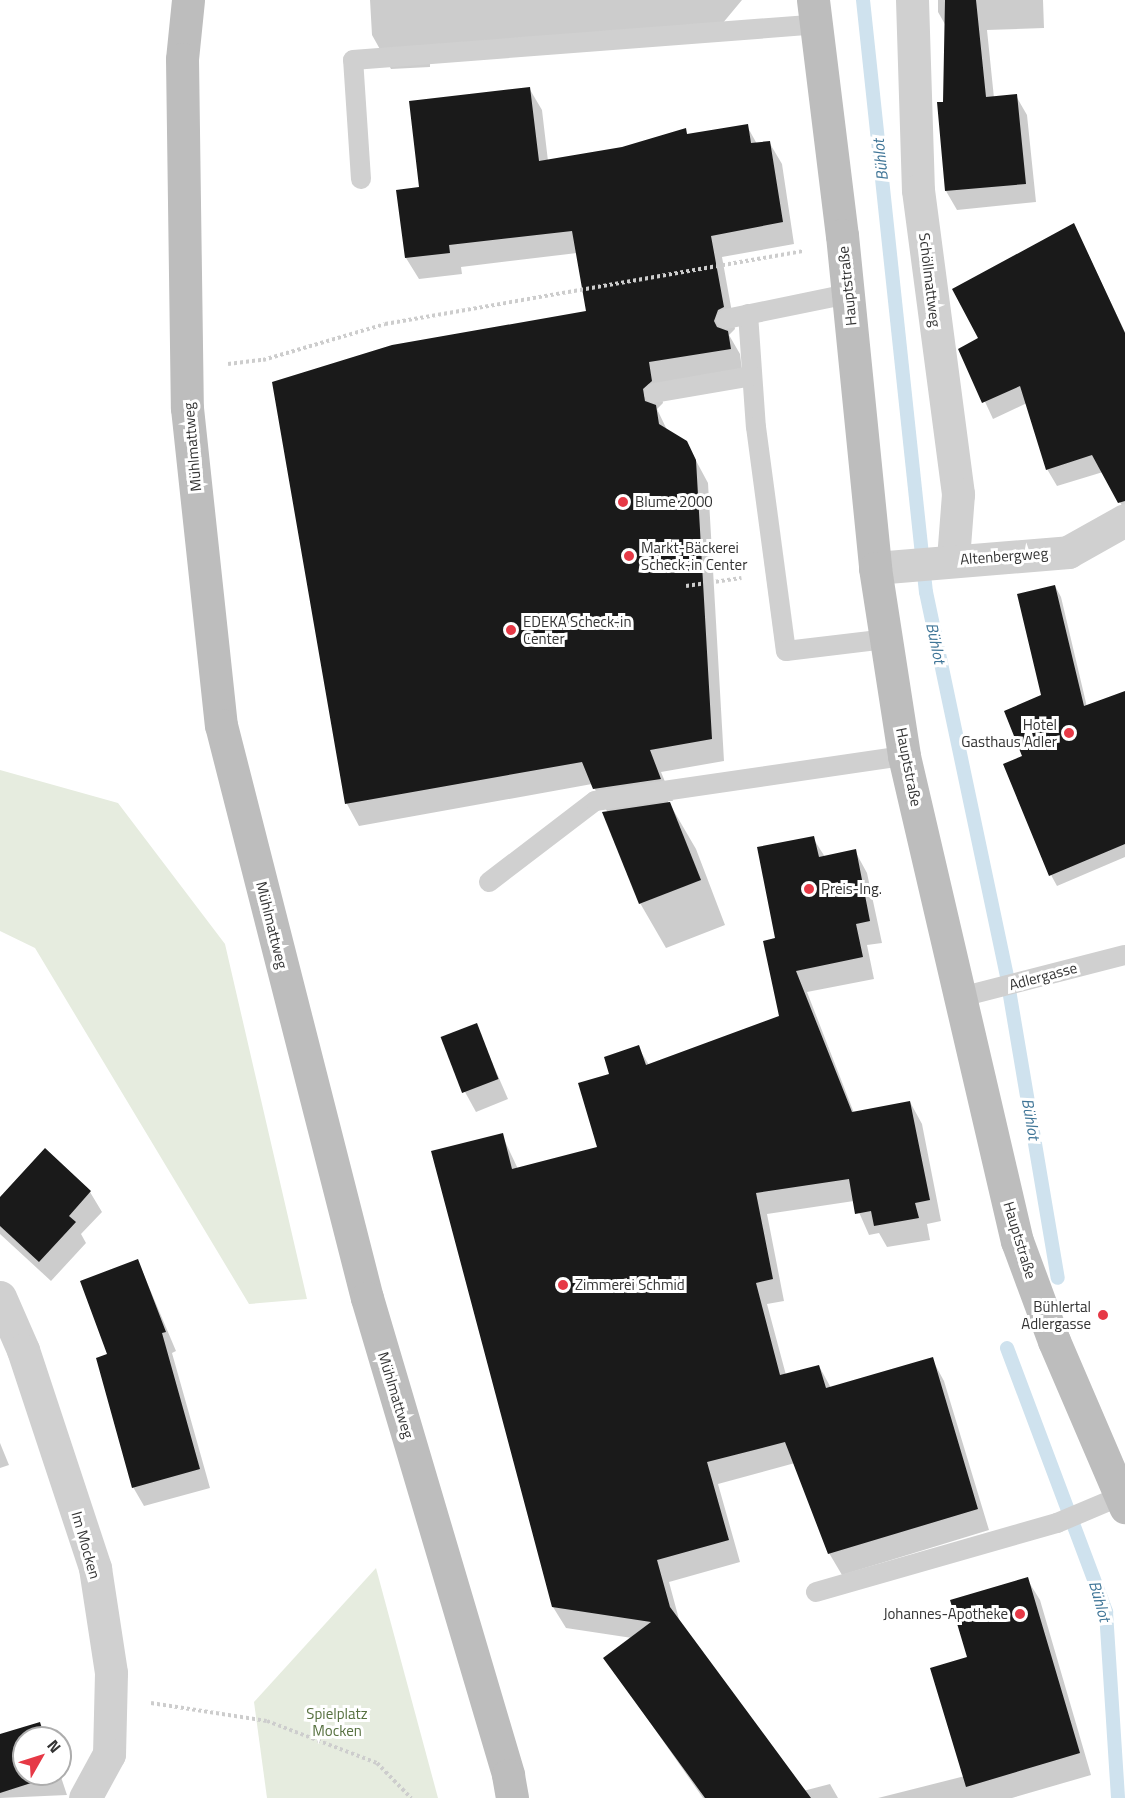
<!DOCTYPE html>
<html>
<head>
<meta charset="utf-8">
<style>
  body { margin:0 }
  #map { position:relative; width:1125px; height:1798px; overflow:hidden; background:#fff; font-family:"Titillium Web",sans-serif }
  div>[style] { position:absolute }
  .green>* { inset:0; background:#e6ecdf }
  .shadow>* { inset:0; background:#0003 }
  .stream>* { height:14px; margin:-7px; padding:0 7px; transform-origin:7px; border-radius:7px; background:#cfe2ee }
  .building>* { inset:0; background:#1a1a1a; transform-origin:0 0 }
  .path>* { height:4px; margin-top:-2px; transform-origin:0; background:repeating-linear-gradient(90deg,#cdcdcd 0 3px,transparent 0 6px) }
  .lane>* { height:20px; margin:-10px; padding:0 10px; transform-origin:10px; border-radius:10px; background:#d0d0d0 }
  .street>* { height:33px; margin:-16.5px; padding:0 16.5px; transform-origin:16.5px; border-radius:16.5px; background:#d0d0d0 }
  .secondary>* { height:33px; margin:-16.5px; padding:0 16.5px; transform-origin:16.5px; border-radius:16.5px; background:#bdbdbd }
  .dots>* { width:16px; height:16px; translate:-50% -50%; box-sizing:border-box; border:3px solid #fff; border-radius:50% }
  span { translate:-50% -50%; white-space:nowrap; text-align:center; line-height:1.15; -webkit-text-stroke:6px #fff; paint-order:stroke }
  .street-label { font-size:15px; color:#333 }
  .poi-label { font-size:15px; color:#333 }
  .left { translate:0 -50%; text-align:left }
  .right { translate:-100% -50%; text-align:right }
  .park-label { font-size:15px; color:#56703f }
  .water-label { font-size:16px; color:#3f7597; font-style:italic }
  .north { position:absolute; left:12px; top:1726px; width:60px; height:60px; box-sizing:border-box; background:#fff; border:2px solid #adadad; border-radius:50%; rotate:51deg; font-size:16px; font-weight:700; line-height:24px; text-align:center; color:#333 }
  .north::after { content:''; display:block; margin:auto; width:21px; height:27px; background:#e63946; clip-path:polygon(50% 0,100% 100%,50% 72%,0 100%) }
</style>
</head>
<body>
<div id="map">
  <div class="green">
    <div style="clip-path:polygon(0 770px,118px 803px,225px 944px,307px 1299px,249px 1304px,35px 948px,0 931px)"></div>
    <div style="clip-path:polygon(376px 1568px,438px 1798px,267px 1798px,254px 1702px)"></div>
  </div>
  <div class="shadow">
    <div style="clip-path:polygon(370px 0,742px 0,717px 30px,430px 50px,430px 67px,391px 69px,372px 35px)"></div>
    <div style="clip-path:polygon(938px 0,1043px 0,1044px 28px,987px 30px,994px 98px,1016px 96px,1027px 115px,1036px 202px,957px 210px,946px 191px,938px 103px,945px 103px,946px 26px,938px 12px)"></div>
    <div style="clip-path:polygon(529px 88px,542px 110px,548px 161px,622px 149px,685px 130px,688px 136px,747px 126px,757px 144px,769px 142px,782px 164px,794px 244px,722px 257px,735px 329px,729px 335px,740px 354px,742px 370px,660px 384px,663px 403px,657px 409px,668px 432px,686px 442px,708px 483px,724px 761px,661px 772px,673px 801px,668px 801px,696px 849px,725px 925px,666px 948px,640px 903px,608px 813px,592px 784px,359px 826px,347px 804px,274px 383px,587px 313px,577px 253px,461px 267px,462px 274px,419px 279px,406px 258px,421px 188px)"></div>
    <div style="clip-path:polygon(1074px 225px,1125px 332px,1125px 511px,1103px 472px,1057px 486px,1047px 469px,1027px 403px,993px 419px,960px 348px,980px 339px)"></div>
    <div style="clip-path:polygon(1055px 586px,1061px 597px,1087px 707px,1125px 692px,1125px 857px,1057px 886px,1051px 875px,1024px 756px,1043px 696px)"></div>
    <div style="clip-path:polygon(813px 838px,825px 857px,855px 851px,867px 873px,882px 943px,867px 945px,874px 979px,807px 992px,854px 1113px,910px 1102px,922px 1124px,941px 1221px,927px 1224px,930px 1240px,887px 1247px,879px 1233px,869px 1235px,854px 1201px,767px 1214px,784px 1301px,767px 1304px,786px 1375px,819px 1366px,831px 1388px,932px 1359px,944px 1381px,989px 1530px,842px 1575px,829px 1553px,795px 1463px,718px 1484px,740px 1562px,669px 1582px,680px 1623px,803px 1791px,830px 1784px,838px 1798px,703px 1798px,605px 1658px,632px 1638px,566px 1628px,553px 1607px,502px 1135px,518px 1169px,599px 1148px,611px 1074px,638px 1047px,649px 1065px,780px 1017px,777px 940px)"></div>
    <div style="clip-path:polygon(476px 1025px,508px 1099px,476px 1112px,465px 1092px)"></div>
    <div style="clip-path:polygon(45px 1150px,90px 1192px,102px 1212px,81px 1234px,86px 1243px,51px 1281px,0 1234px,0 1199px)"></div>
    <div style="clip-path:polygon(138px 1261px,176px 1351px,172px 1353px,210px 1488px,144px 1506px,133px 1487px,109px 1355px)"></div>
    <div style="clip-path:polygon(0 1443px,9px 1465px,0 1468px)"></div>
    <div style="clip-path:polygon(1027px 1579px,1040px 1600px,1091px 1775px,1012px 1798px,878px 1798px,965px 1776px,969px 1658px)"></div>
    <div style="clip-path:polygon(39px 1723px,47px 1738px,24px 1738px,24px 1774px,60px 1774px,67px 1795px,0 1798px,0 1735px)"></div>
  </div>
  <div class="stream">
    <div style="left:863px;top:0;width:595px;rotate:83.93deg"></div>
    <div style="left:926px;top:592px;width:394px;rotate:78.1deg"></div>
    <div style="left:1007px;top:978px;width:304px;rotate:80.4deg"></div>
    <div style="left:1007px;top:1348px;width:282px;rotate:69.4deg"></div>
    <div style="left:1106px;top:1612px;width:186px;rotate:86.3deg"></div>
  </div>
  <div class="building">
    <div style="clip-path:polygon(945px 0,976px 0,986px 97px,1017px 94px,1026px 184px,945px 191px,937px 102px,943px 102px)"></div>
    <div style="clip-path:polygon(530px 87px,539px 161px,622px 147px,686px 128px,687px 134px,748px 124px,751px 143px,770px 141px,783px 222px,711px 236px,724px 307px,718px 310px,714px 321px,717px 327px,728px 331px,731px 349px,649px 362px,652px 381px,643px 389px,645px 401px,656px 405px,659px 424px,687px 441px,696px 460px,712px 739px,650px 750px,661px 779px,593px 789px,582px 762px,345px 804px,272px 382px,392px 345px,586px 311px,572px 231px,449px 245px,450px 253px,405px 258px,396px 190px,419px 187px,409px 101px)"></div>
    <div style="clip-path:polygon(1074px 223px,1125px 333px,1125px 501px,1118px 503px,1092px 455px,1046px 470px,1020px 386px,982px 403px,958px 349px,978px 338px,952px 289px)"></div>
    <div style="clip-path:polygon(1055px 585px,1084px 706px,1125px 691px,1125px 844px,1049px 876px,1003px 764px,1022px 756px,1004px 711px,1041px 695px,1017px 594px)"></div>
    <div style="clip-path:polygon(670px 802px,701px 880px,639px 904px,602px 812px)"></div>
    <div style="clip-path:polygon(814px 836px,819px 857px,856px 849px,870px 921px,856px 924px,863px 957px,796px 971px,852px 1112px,910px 1101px,930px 1200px,915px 1203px,919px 1218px,874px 1226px,871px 1211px,855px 1214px,849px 1179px,756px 1193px,773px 1279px,756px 1283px,780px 1375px,819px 1365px,826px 1388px,933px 1357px,978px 1509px,828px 1554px,785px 1442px,707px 1462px,729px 1540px,657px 1560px,670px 1607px,811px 1798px,705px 1798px,603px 1658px,651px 1622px,552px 1607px,431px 1151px,503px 1133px,512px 1169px,597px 1147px,578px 1083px,609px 1074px,604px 1057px,639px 1045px,646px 1065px,779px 1016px,763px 941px,775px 938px,757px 847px)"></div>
    <div style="left:477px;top:1023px;width:60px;height:39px;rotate:69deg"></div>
    <div style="clip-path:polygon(45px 1148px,91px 1191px,69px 1216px,76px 1222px,39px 1262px,0 1226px,0 1197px)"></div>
    <div style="clip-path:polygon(138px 1259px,166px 1332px,162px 1333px,200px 1469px,132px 1488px,96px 1358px,107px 1354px,80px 1281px)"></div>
    <div style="clip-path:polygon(1028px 1577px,1080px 1753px,966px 1787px,930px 1668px,967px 1657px,950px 1600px)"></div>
    <div style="clip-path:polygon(40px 1722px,45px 1738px,24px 1738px,24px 1774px,56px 1775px,0 1793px,0 1734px)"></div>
  </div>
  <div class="path">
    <div style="left:228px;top:364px;width:35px;rotate:-7deg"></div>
    <div style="left:263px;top:360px;width:127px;rotate:-16.4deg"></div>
    <div style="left:385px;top:324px;width:424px;rotate:-9.9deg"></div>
    <div style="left:686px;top:586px;width:56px;rotate:-8.3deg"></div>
    <div style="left:151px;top:1703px;width:117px;rotate:8.8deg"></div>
    <div style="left:267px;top:1721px;width:118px;rotate:20.9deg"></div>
    <div style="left:377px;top:1763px;width:49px;rotate:45.8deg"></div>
  </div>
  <div class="lane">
    <div style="left:361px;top:179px;width:119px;rotate:-93.8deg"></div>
    <div style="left:353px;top:60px;width:464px;rotate:-4.4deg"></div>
    <div style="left:748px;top:314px;width:113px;rotate:86deg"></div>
    <div style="left:756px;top:427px;width:226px;rotate:82.4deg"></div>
    <div style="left:786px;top:651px;width:102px;rotate:-6.8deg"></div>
    <div style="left:726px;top:319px;width:125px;rotate:-11.6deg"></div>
    <div style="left:654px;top:393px;width:99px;rotate:-9.8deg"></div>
    <div style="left:489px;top:882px;width:133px;rotate:-37.4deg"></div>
    <div style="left:595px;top:801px;width:312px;rotate:-8.3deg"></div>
    <div style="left:961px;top:997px;width:169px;rotate:-14.4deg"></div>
    <div style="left:816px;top:1592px;width:251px;rotate:-16deg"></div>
    <div style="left:1057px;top:1523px;width:69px;rotate:-22.9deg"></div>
  </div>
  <div class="street">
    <div style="left:912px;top:0;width:190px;rotate:88.2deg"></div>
    <div style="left:918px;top:190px;width:307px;rotate:82.5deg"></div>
    <div style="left:958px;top:494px;width:65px;rotate:94.4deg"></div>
    <div style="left:875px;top:568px;width:194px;rotate:-4.7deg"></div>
    <div style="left:1068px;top:552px;width:65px;rotate:-29.3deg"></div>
    <div style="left:0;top:1297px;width:58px;rotate:66.5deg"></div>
    <div style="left:23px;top:1350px;width:230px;rotate:71.7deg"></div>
    <div style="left:95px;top:1568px;width:106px;rotate:81.3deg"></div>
    <div style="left:111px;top:1673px;width:81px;rotate:91.4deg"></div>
    <div style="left:109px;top:1754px;width:50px;rotate:118.6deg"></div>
  </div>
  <div class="secondary">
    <div style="left:188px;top:0;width:59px;rotate:95.8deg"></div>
    <div style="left:182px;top:59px;width:349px;rotate:89.2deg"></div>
    <div style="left:187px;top:408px;width:319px;rotate:83.9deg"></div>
    <div style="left:221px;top:725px;width:591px;rotate:75.71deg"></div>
    <div style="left:367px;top:1298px;width:497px;rotate:73.5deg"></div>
    <div style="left:508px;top:1775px;width:23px;rotate:80deg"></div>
    <div style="left:813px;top:0;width:237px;rotate:83deg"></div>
    <div style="left:842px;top:235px;width:335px;rotate:84.3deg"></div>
    <div style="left:875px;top:568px;width:190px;rotate:81.2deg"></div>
    <div style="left:904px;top:756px;width:498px;rotate:76.9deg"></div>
    <div style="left:1017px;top:1241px;width:107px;rotate:69.7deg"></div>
    <div style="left:1054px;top:1341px;width:181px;rotate:66.8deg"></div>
  </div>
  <div class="dots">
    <div style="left:623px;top:502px;background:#e63946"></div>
    <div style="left:629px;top:556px;background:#e63946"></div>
    <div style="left:511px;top:630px;background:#e63946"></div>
    <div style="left:1069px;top:733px;background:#e63946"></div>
    <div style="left:809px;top:889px;background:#e63946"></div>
    <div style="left:563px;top:1285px;background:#e63946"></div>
    <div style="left:1103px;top:1315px;background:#e63946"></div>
    <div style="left:1020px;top:1614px;background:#e63946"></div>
  </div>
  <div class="street-label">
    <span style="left:930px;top:280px;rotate:83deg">Schöllmattweg</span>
    <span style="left:847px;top:286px;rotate:-96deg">Hauptstraße</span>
    <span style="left:192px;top:447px;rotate:-95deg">Mühlmattweg</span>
    <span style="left:1004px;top:556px;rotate:-4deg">Altenbergweg</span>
    <span style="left:909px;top:767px;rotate:79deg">Hauptstraße</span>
    <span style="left:272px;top:925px;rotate:76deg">Mühlmattweg</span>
    <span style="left:1043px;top:976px;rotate:-15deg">Adlergasse</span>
    <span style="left:1020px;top:1240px;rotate:73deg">Hauptstraße</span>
    <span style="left:396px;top:1395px;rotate:73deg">Mühlmattweg</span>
    <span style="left:86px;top:1545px;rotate:74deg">Im Mocken</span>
  </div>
  <div class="poi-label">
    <span class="left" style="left:635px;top:502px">Blume 2000</span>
    <span class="left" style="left:641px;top:556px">Markt-Bäckerei<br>Scheck-in Center</span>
    <span class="left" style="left:523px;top:630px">EDEKA Scheck-in<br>Center</span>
    <span class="right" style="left:1057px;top:733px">Hotel<br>Gasthaus Adler</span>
    <span class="left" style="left:821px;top:889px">Preis-Ing.</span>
    <span class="left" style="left:575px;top:1285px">Zimmerei Schmid</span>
    <span class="right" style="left:1091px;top:1315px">Bühlertal<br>Adlergasse</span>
    <span class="right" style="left:1008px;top:1614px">Johannes-Apotheke</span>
  </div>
  <div class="park-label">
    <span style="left:337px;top:1722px">Spielplatz<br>Mocken</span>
  </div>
  <div class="water-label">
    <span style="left:880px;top:160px;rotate:-96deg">Bühlot</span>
    <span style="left:936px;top:643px;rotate:78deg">Bühlot</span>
    <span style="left:1031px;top:1119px;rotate:80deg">Bühlot</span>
    <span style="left:1100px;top:1601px;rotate:74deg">Bühlot</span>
  </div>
  <div class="north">N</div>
</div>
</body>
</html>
